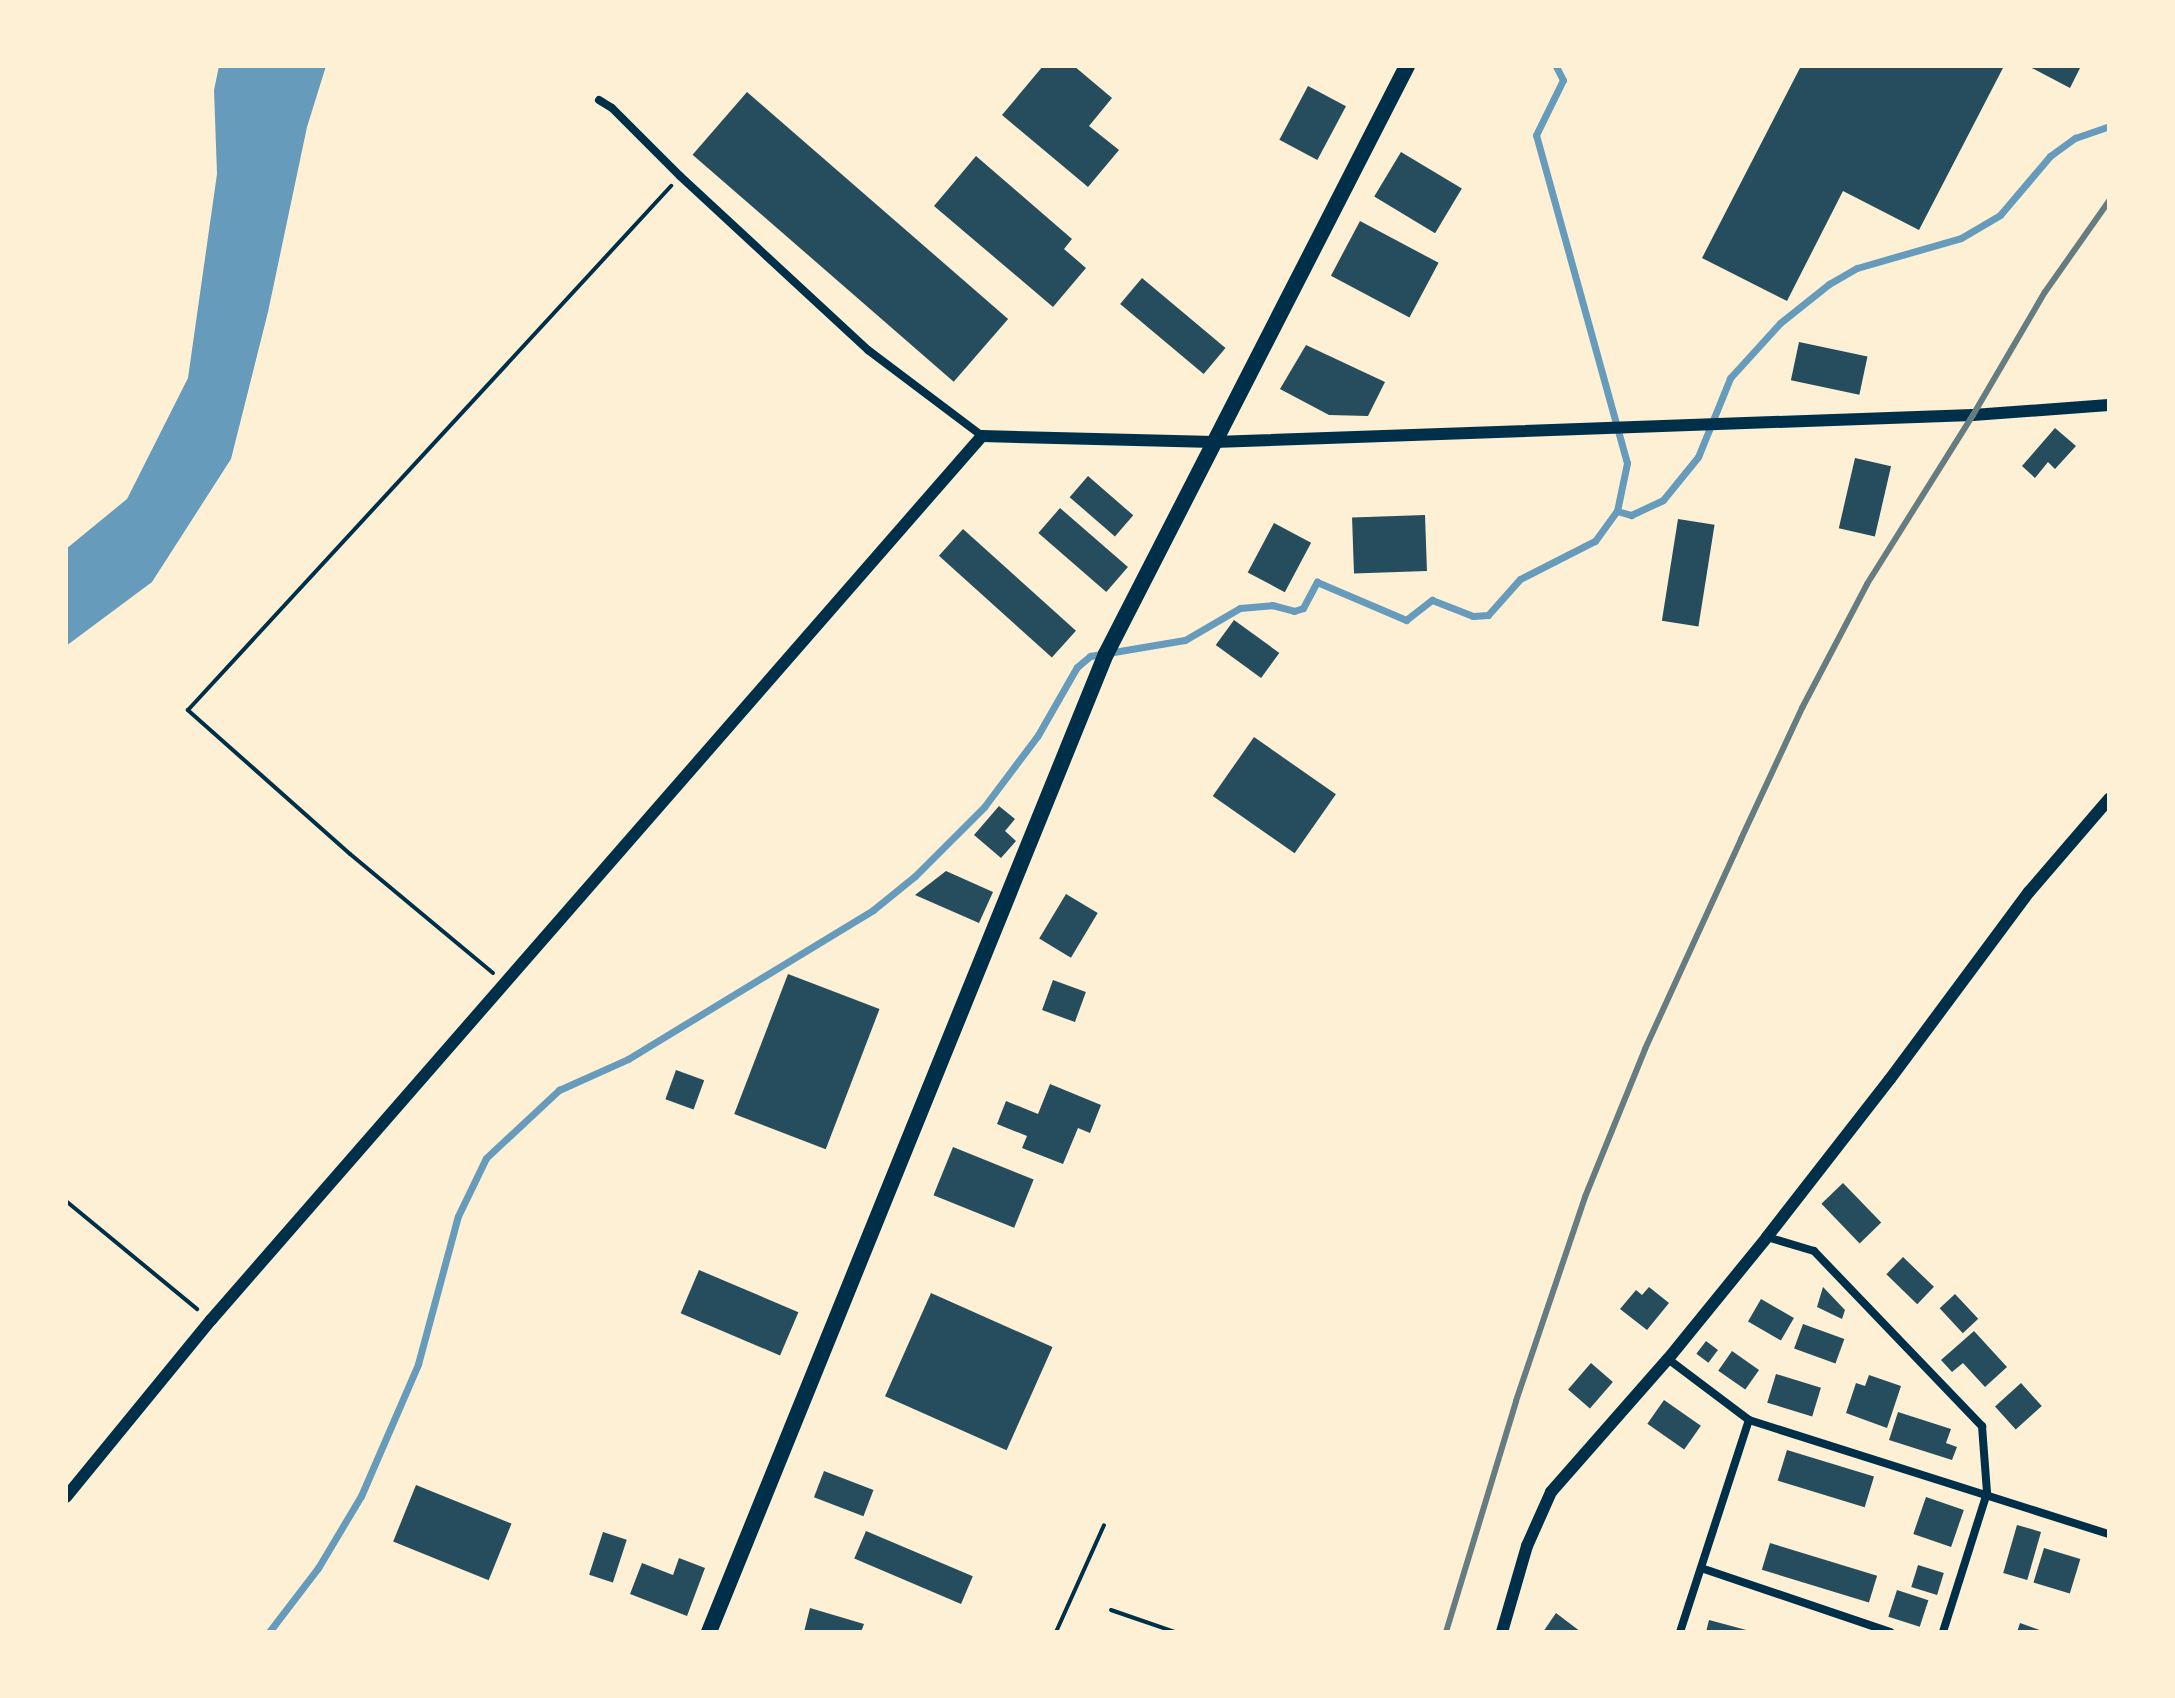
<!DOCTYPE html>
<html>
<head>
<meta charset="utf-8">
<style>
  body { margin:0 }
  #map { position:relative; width:2175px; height:1698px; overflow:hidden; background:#fdf0d5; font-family:"Open Sans",sans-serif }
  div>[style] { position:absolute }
  .water>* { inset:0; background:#669bbc }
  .stream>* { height:7px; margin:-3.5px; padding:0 3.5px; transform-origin:3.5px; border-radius:3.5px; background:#669bbc }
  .building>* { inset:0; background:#264d5e; transform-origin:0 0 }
  .path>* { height:4px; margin:-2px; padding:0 2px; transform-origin:2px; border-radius:2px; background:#003049 }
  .minor>* { height:8px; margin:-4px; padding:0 4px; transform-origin:4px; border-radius:4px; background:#003049 }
  .tertiary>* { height:12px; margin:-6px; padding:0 6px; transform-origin:6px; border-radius:6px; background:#003049 }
  .trunk>* { height:16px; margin:-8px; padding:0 8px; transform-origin:8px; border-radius:8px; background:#003049 }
  .rail>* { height:6px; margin:-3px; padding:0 3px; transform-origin:3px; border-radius:3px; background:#657d81 }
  span { translate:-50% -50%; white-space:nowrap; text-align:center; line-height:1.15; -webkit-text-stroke:8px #fdf0d5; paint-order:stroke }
  .frame { position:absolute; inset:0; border:68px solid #fdf0d5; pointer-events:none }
</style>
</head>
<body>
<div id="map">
  <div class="water">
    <div style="clip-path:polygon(219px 66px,326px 66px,307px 127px,268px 312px,231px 459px,152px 582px,66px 646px,66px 549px,127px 499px,188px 378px,217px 174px,214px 90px)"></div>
  </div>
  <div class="stream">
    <div style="left:1617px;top:511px;width:15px;rotate:16deg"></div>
    <div style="left:1631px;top:515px;width:35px;rotate:-25deg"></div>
    <div style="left:1663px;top:500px;width:55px;rotate:-50.9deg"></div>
    <div style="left:1698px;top:457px;width:85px;rotate:-67.9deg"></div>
    <div style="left:1730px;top:378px;width:74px;rotate:-47.7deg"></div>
    <div style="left:1780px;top:323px;width:63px;rotate:-38.5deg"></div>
    <div style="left:1829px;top:284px;width:32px;rotate:-30deg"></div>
    <div style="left:1857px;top:268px;width:108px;rotate:-16.1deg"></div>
    <div style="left:1961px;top:238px;width:45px;rotate:-30.5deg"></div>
    <div style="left:2000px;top:215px;width:77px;rotate:-49.7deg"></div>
    <div style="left:2050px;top:156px;width:31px;rotate:-36deg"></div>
    <div style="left:2075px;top:138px;width:36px;rotate:-19deg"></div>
    <div style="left:269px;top:1632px;width:81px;rotate:-52.6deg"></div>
    <div style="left:318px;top:1568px;width:84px;rotate:-59.2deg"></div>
    <div style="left:361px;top:1496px;width:144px;rotate:-66.6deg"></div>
    <div style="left:418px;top:1364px;width:153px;rotate:-74.9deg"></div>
    <div style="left:458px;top:1216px;width:64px;rotate:-64.2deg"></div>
    <div style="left:486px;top:1158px;width:100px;rotate:-43deg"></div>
    <div style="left:559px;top:1090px;width:76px;rotate:-24.2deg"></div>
    <div style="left:628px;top:1059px;width:287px;rotate:-31.3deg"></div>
    <div style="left:873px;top:910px;width:54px;rotate:-39deg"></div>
    <div style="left:915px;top:876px;width:98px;rotate:-45deg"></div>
    <div style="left:984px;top:807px;width:90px;rotate:-53.1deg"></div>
    <div style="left:1038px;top:735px;width:78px;rotate:-60.2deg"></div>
    <div style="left:1077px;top:667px;width:17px;rotate:-40deg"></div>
    <div style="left:1090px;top:656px;width:96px;rotate:-9.6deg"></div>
    <div style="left:1185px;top:640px;width:64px;rotate:-30.2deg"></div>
    <div style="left:1240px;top:608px;width:32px;rotate:-5deg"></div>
    <div style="left:1272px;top:605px;width:23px;rotate:15deg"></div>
    <div style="left:1294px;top:611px;width:9px;rotate:-18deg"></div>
    <div style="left:1303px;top:608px;width:30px;rotate:-62deg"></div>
    <div style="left:1317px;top:582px;width:97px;rotate:23.1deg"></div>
    <div style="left:1406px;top:620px;width:33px;rotate:-38deg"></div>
    <div style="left:1432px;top:600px;width:44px;rotate:21.3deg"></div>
    <div style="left:1473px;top:616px;width:15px;rotate:-4deg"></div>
    <div style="left:1488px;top:615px;width:48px;rotate:-48.4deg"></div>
    <div style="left:1520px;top:579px;width:84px;rotate:-26.9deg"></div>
    <div style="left:1595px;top:541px;width:37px;rotate:-54deg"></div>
    <div style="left:1617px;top:511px;width:49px;rotate:-78.2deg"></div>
    <div style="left:1627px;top:463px;width:340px;rotate:-105.5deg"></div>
    <div style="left:1536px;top:135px;width:61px;rotate:-63.9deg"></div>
    <div style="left:1563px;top:80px;width:16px;rotate:-117deg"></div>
  </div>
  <div class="building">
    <div style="clip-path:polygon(1043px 66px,1074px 66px,1112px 98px,1089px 126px,1119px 150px,1088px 187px,1002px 115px)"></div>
    <div style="clip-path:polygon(1801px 66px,2004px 66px,1919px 230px,1843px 191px,1787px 301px,1702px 258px)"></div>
    <div style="clip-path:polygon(2028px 66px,2081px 66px,2070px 88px)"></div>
    <div style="left:1308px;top:86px;width:43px;height:61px;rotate:28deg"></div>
    <div style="left:747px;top:92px;width:346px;height:83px;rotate:41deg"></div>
    <div style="left:1401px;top:152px;width:71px;height:52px;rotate:31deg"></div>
    <div style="clip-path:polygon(976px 156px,1072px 239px,1064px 249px,1086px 268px,1053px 307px,934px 206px)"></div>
    <div style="left:1360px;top:221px;width:89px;height:62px;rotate:28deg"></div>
    <div style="left:1142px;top:278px;width:109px;height:34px;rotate:40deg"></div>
    <div style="left:1799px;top:342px;width:70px;height:39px;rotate:12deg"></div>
    <div style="clip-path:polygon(1306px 345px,1385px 382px,1368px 416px,1329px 415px,1280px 389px)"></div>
    <div style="clip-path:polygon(2055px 428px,2076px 446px,2055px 469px,2048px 462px,2035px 478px,2022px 466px)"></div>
    <div style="left:1855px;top:458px;width:37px;height:72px;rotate:13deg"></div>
    <div style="left:1088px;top:476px;width:60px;height:28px;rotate:41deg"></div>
    <div style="left:1060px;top:508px;width:90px;height:33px;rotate:41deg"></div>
    <div style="left:1425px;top:515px;width:56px;height:73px;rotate:88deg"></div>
    <div style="left:1678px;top:519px;width:37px;height:103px;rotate:9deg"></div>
    <div style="left:1274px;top:523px;width:42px;height:56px;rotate:28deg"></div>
    <div style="left:963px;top:529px;width:152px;height:36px;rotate:42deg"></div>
    <div style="left:1234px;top:620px;width:56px;height:31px;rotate:36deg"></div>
    <div style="left:1254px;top:737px;width:100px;height:72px;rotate:35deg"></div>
    <div style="clip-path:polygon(999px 806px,1015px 819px,1005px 831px,1016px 841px,1001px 858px,974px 835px)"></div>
    <div style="clip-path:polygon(946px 871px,993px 892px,979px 923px,915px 895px)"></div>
    <div style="left:1066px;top:894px;width:37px;height:52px;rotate:31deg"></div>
    <div style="left:788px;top:974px;width:98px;height:150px;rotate:21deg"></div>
    <div style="left:1053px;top:980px;width:35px;height:32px;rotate:20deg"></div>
    <div style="left:676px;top:1070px;width:30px;height:31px;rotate:20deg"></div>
    <div style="clip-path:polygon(1050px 1084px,1101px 1105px,1090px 1133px,1078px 1128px,1063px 1164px,1022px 1148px,1027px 1136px,997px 1124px,1006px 1101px,1038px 1114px)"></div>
    <div style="left:953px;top:1147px;width:87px;height:52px;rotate:22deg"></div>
    <div style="left:1843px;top:1183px;width:55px;height:30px;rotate:46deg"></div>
    <div style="left:1903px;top:1257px;width:43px;height:24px;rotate:44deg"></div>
    <div style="left:699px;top:1270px;width:108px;height:47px;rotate:23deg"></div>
    <div style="clip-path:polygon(1649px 1287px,1669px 1303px,1647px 1330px,1620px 1309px,1636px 1290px,1642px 1295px)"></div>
    <div style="clip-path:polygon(1823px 1287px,1845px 1310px,1842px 1319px,1817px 1307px)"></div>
    <div style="left:931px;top:1293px;width:133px;height:113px;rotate:24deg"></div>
    <div style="left:1955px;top:1294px;width:34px;height:21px;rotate:47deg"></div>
    <div style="left:1761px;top:1299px;width:38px;height:26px;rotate:30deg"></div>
    <div style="left:1803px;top:1324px;width:44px;height:26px;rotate:20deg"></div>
    <div style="clip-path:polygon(1974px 1331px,2007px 1367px,1985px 1387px,1963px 1363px,1952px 1372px,1941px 1360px)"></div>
    <div style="left:1706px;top:1341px;width:15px;height:16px;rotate:37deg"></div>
    <div style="left:1732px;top:1351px;width:33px;height:24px;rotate:35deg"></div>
    <div style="left:1591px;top:1363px;width:29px;height:35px;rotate:41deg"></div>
    <div style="left:1776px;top:1374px;width:47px;height:30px;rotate:17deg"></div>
    <div style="clip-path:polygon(1869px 1375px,1901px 1386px,1887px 1428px,1846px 1413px,1856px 1383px,1865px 1386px)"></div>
    <div style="left:2021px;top:1383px;width:31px;height:35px;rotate:48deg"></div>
    <div style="left:1664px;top:1400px;width:45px;height:29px;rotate:35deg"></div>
    <div style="clip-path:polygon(1898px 1412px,1951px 1429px,1946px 1443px,1957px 1447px,1952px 1460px,1889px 1440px)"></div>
    <div style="left:1787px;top:1450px;width:91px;height:32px;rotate:17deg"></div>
    <div style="left:824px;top:1471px;width:53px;height:28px;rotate:21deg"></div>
    <div style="left:416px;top:1485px;width:103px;height:61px;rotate:22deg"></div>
    <div style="left:1926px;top:1497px;width:40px;height:39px;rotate:19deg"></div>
    <div style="left:2017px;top:1525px;width:25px;height:50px;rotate:16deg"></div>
    <div style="left:866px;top:1531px;width:116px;height:30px;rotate:23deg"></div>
    <div style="left:603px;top:1532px;width:25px;height:45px;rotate:18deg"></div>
    <div style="left:1770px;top:1543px;width:112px;height:28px;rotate:17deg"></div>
    <div style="left:2044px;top:1548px;width:38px;height:36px;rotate:17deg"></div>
    <div style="clip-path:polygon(679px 1558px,705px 1568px,687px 1616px,630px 1594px,642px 1563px,673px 1575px)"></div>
    <div style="left:1918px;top:1565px;width:27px;height:23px;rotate:17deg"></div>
    <div style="left:1897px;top:1590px;width:33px;height:28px;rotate:18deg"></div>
    <div style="clip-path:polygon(810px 1608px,864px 1624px,861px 1632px,804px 1632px)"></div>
    <div style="clip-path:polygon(1556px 1613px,1581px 1632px,1543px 1632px)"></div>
    <div style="clip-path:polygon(1709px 1620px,1750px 1631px,1750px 1632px,1706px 1632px)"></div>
    <div style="clip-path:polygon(2020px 1623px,2045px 1632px,2017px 1632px)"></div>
  </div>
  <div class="path">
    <div style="left:493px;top:973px;width:186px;rotate:-140.2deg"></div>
    <div style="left:350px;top:854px;width:217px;rotate:-138.4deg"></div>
    <div style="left:188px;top:710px;width:713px;rotate:-47.33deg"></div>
    <div style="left:66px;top:1201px;width:170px;rotate:39.5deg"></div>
    <div style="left:1111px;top:1610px;width:68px;rotate:19deg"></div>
    <div style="left:1056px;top:1632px;width:117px;rotate:-65.8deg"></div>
  </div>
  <div class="minor">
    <div style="left:599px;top:100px;width:15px;rotate:32deg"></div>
    <div style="left:612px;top:108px;width:96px;rotate:45deg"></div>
    <div style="left:680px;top:176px;width:256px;rotate:42.8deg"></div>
    <div style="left:868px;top:350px;width:143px;rotate:37deg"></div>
    <div style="left:1767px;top:1237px;width:49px;rotate:16.6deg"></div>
    <div style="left:1814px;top:1251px;width:243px;rotate:46.2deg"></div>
    <div style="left:1982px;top:1426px;width:67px;rotate:85.7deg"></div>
    <div style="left:1987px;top:1493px;width:146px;rotate:107.6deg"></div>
    <div style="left:1668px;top:1359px;width:101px;rotate:37deg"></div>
    <div style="left:1701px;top:1568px;width:200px;rotate:18.7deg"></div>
    <div style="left:1680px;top:1632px;width:223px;rotate:-72deg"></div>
    <div style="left:1749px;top:1420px;width:378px;rotate:17.6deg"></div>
  </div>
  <div class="tertiary">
    <div style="left:66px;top:1497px;width:229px;rotate:-50.7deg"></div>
    <div style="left:211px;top:1320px;width:1173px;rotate:-48.91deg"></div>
    <div style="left:982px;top:436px;width:232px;rotate:1.5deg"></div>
    <div style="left:1214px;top:442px;width:759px;rotate:-2.04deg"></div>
    <div style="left:1973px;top:415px;width:136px;rotate:-4.2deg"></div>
    <div style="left:1502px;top:1632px;width:90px;rotate:-73.8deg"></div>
    <div style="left:1527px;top:1546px;width:59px;rotate:-66deg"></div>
    <div style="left:1551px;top:1492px;width:177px;rotate:-48.7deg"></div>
    <div style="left:1668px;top:1359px;width:157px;rotate:-50.9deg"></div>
    <div style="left:1767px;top:1237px;width:200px;rotate:-52.1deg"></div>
    <div style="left:1890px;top:1079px;width:233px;rotate:-53.4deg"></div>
    <div style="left:2029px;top:892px;width:123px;rotate:-49.3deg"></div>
  </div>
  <div class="trunk">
    <div style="left:709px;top:1632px;width:1056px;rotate:-67.91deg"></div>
    <div style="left:1106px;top:654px;width:661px;rotate:-62.89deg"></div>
  </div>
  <div class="rail">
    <div style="left:1446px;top:1632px;width:241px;rotate:-73.1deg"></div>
    <div style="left:1516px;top:1401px;width:215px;rotate:-71.3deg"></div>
    <div style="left:1585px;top:1197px;width:160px;rotate:-67.9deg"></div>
    <div style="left:1645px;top:1049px;width:231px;rotate:-65.4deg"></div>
    <div style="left:1741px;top:839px;width:145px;rotate:-65deg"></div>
    <div style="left:1802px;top:708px;width:140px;rotate:-62.3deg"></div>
    <div style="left:1867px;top:584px;width:199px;rotate:-57.9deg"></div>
    <div style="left:1973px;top:415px;width:143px;rotate:-59.7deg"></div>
    <div style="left:2045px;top:292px;width:111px;rotate:-54.9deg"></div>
  </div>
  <div class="frame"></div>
</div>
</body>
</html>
